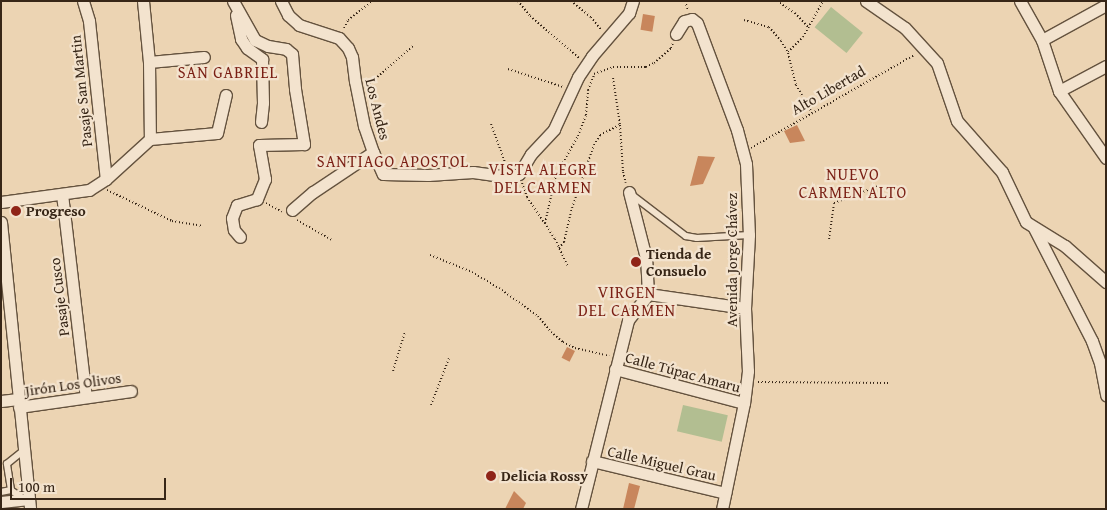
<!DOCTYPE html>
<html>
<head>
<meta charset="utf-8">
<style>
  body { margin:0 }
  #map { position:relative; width:1107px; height:510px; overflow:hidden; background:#ecd4b3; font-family:"Gentium Book Plus",serif }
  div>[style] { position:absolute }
  .green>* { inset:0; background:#b2be91; transform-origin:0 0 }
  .building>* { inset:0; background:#c8865c; transform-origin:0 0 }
  .path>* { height:2px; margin-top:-1px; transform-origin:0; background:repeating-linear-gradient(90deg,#372617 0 1px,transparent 0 3.5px) }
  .roads { filter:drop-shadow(1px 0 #64523e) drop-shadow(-1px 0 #64523e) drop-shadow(0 1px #64523e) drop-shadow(0 -1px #64523e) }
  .service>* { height:5.5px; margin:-2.75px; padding:0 2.75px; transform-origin:2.75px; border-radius:2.75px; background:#f3e3ce }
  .minor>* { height:11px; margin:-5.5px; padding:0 5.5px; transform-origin:5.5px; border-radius:5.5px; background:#f3e3ce }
  .dots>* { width:14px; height:14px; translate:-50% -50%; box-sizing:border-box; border:2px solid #f3e3ce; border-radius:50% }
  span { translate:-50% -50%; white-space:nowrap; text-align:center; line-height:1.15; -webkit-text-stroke:4.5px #f3e3ce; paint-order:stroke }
  .street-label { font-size:15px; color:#372617 }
  .poi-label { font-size:15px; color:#372617; font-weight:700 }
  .left { translate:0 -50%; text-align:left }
  .neighbourhood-label { font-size:16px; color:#7a1f14; letter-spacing:1px }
  .frame { position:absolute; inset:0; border:2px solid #372617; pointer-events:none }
  .scale { position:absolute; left:10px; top:478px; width:156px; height:22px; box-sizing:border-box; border:2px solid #372617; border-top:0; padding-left:6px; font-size:15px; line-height:18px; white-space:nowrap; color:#372617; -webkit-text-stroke:4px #f3e3ce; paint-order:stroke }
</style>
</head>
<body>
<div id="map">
  <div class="green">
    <div style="left:831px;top:7px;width:41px;height:26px;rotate:39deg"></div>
    <div style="left:683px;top:405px;width:46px;height:27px;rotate:13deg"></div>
  </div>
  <div class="building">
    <div style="left:643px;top:14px;width:12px;height:16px;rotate:9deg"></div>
    <div style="clip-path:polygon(797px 125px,805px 141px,790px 143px,784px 131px)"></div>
    <div style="clip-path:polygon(698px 156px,715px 157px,703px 184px,690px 186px)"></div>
    <div style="left:567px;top:347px;width:9px;height:12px;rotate:27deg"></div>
    <div style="clip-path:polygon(629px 483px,640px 486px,634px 509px,623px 509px)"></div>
    <div style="clip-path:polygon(514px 491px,526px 503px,523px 509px,505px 509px)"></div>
  </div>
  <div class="path">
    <div style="left:518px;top:1px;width:19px;rotate:51deg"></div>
    <div style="left:530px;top:16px;width:65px;rotate:40.6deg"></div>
    <div style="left:571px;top:1px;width:26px;rotate:39deg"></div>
    <div style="left:591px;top:17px;width:16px;rotate:52deg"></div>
    <div style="left:685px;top:1px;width:9px;rotate:72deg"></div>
    <div style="left:777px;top:1px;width:22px;rotate:34deg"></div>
    <div style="left:795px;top:13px;width:19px;rotate:47deg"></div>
    <div style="left:744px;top:20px;width:26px;rotate:16deg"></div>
    <div style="left:769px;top:27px;width:18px;rotate:49deg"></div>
    <div style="left:781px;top:41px;width:14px;rotate:60deg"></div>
    <div style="left:788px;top:53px;width:33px;rotate:76deg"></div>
    <div style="left:796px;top:85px;width:32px;rotate:60deg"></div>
    <div style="left:344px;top:28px;width:9px;rotate:-63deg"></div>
    <div style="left:348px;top:20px;width:31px;rotate:-38deg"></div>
    <div style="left:788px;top:52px;width:21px;rotate:-45deg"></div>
    <div style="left:803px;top:37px;width:41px;rotate:-60.9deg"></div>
    <div style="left:508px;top:69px;width:58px;rotate:18.1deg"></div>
    <div style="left:594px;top:74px;width:20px;rotate:-20deg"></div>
    <div style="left:613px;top:67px;width:33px"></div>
    <div style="left:646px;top:67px;width:9px;rotate:-27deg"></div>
    <div style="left:654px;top:63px;width:23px;rotate:-41deg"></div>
    <div style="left:671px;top:48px;width:5px;rotate:-68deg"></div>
    <div style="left:613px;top:78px;width:48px;rotate:81.5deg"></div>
    <div style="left:620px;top:125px;width:47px;rotate:86.3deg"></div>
    <div style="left:623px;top:172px;width:11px;rotate:75deg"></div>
    <div style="left:367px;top:86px;width:62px;rotate:-41.1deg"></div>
    <div style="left:491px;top:124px;width:44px;rotate:69.9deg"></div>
    <div style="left:751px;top:148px;width:188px;rotate:-29.7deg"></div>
    <div style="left:522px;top:183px;width:15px;rotate:70deg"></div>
    <div style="left:527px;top:197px;width:50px;rotate:56.3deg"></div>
    <div style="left:555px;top:239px;width:29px;rotate:65deg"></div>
    <div style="left:107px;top:190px;width:72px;rotate:25.5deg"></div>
    <div style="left:172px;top:221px;width:30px;rotate:9deg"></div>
    <div style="left:266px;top:203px;width:18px;rotate:29deg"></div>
    <div style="left:297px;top:220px;width:40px;rotate:29.7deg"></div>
    <div style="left:545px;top:223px;width:49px;rotate:-77.1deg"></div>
    <div style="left:556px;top:175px;width:45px;rotate:-60.6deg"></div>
    <div style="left:578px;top:136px;width:22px;rotate:-69deg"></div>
    <div style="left:586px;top:115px;width:25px;rotate:-85deg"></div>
    <div style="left:588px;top:90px;width:16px;rotate:-68deg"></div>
    <div style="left:829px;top:239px;width:36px;rotate:-82deg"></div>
    <div style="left:834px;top:203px;width:47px;rotate:-21.1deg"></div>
    <div style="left:559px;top:248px;width:8px;rotate:-50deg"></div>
    <div style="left:564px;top:242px;width:35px;rotate:-77deg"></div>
    <div style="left:572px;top:208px;width:67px;rotate:-70.8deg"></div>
    <div style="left:594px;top:145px;width:12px;rotate:-59deg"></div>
    <div style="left:600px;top:135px;width:22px;rotate:-27deg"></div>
    <div style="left:430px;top:255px;width:45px;rotate:22deg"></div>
    <div style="left:472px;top:272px;width:31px;rotate:31deg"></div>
    <div style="left:499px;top:288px;width:48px;rotate:35.7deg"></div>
    <div style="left:538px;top:316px;width:21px;rotate:51deg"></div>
    <div style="left:551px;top:332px;width:16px;rotate:40deg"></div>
    <div style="left:563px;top:342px;width:13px;rotate:27deg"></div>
    <div style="left:575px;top:348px;width:35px;rotate:13deg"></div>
    <div style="left:393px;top:371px;width:41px;rotate:-72.9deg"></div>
    <div style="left:758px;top:382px;width:130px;rotate:0.4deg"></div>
    <div style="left:431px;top:405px;width:50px;rotate:-69deg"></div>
  </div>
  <div class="roads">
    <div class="service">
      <div style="left:631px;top:194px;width:69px;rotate:37.4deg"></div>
      <div style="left:686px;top:236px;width:11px;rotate:10deg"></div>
      <div style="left:697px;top:238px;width:52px;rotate:-3.3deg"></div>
      <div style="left:11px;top:490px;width:26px;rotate:-99deg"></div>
      <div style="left:7px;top:464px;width:22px;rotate:-39deg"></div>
      <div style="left:1px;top:492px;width:10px;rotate:-11deg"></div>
      <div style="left:11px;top:490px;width:14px;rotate:34deg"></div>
    </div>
    <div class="minor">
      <div style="left:83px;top:1px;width:21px;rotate:73deg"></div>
      <div style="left:89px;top:21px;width:159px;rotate:83.9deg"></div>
      <div style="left:143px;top:1px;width:61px;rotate:84.4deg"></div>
      <div style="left:149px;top:62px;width:77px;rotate:89.3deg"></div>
      <div style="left:233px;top:1px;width:45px;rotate:60.6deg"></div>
      <div style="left:255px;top:40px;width:14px;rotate:25deg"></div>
      <div style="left:268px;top:46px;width:18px;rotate:9deg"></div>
      <div style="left:286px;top:49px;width:8px;rotate:40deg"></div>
      <div style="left:292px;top:54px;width:35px;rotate:85deg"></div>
      <div style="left:295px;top:89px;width:56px;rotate:80.7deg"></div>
      <div style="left:304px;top:144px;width:45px;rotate:178.7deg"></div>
      <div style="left:259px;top:145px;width:35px;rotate:80deg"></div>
      <div style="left:265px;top:179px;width:22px;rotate:112deg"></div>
      <div style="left:257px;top:199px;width:21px;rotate:163deg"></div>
      <div style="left:237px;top:205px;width:14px;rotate:111deg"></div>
      <div style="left:232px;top:218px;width:12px;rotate:81deg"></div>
      <div style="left:234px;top:230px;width:9px;rotate:49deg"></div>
      <div style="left:281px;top:1px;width:16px;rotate:63deg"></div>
      <div style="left:288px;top:15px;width:15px;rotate:42deg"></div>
      <div style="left:299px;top:25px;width:42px;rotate:18deg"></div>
      <div style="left:339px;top:38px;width:13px;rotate:48deg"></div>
      <div style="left:348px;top:48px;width:10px;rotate:66deg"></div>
      <div style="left:352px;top:57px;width:24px;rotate:83deg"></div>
      <div style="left:355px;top:81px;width:46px;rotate:78.7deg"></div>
      <div style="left:364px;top:126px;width:28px;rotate:71deg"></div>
      <div style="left:373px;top:152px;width:24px;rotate:66deg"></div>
      <div style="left:383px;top:174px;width:45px;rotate:1.3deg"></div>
      <div style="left:428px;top:175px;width:45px;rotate:-3.8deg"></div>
      <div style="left:473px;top:172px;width:36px;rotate:8deg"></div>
      <div style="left:509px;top:177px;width:10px;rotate:-17deg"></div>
      <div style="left:519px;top:174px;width:23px;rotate:-59deg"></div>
      <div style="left:531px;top:154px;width:34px;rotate:-47deg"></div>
      <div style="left:554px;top:129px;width:57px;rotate:-65.2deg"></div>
      <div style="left:578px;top:77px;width:25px;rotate:-56deg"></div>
      <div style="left:592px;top:56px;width:57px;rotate:-49.3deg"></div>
      <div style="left:629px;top:13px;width:13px;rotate:-72deg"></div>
      <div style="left:866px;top:1px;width:47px;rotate:34.7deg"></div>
      <div style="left:905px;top:28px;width:47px;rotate:47.6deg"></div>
      <div style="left:937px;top:63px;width:61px;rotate:71deg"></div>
      <div style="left:957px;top:121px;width:68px;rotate:48.6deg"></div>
      <div style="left:1002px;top:172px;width:55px;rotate:64.4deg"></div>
      <div style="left:1026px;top:222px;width:46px;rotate:31.6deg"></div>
      <div style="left:1065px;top:246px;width:55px;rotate:41.3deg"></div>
      <div style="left:1020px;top:1px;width:45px;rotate:60.6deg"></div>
      <div style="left:1042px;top:40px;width:54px;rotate:71.6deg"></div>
      <div style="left:1059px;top:91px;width:82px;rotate:55deg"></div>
      <div style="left:236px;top:15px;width:25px;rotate:78deg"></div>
      <div style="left:241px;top:39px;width:11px;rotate:56deg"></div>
      <div style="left:247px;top:48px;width:19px;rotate:36deg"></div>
      <div style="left:262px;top:59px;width:44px;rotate:88.7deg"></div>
      <div style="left:263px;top:103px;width:19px;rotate:96deg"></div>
      <div style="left:676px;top:34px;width:15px;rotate:-58deg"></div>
      <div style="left:684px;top:21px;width:8px;rotate:-14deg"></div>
      <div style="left:692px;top:19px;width:6px;rotate:39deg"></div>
      <div style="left:697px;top:23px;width:114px;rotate:69.5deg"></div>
      <div style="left:737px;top:130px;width:35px;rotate:75deg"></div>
      <div style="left:746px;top:164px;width:71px;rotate:87.6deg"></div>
      <div style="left:749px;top:235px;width:73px;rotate:93.1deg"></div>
      <div style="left:745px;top:308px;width:63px;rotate:87.3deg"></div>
      <div style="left:748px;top:371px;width:32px;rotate:97deg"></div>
      <div style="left:744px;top:403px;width:108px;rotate:101.7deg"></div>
      <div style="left:1042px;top:40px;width:73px;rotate:-28.7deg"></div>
      <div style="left:149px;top:62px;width:55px;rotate:-5.2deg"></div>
      <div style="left:1059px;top:91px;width:53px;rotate:-28deg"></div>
      <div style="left:150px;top:139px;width:67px;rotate:-5.1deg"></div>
      <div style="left:217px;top:133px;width:39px;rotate:-77deg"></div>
      <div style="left:62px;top:194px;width:204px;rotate:83.3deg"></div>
      <div style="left:1px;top:202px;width:89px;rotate:-7.8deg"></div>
      <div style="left:89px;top:190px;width:20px;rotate:-33deg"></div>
      <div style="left:106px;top:179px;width:59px;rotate:-42.3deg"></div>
      <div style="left:292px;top:210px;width:28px;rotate:-41deg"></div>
      <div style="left:313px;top:192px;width:72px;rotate:-33.7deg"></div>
      <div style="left:1px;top:222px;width:288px;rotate:84.2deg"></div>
      <div style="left:1034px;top:228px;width:127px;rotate:62.8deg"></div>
      <div style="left:1092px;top:341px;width:23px;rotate:70deg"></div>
      <div style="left:1100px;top:363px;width:33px;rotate:79deg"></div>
      <div style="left:648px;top:294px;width:98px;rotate:8.2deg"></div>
      <div style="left:615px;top:369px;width:133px;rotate:14.8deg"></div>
      <div style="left:1px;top:401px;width:17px;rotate:-7deg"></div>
      <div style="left:19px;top:407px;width:113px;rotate:-8.1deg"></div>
      <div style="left:592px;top:461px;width:137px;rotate:13.5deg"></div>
      <div style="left:1px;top:502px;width:28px;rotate:-6deg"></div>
      <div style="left:581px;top:509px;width:195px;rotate:-76deg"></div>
      <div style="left:628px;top:320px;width:33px;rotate:-52deg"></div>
      <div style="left:648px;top:294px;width:36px;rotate:-93deg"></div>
      <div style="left:646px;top:258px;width:68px;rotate:-104.4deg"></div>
    </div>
  </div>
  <div class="dots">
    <div style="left:16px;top:211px;background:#8f2418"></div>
    <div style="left:636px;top:262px;background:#8f2418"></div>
    <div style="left:491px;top:476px;background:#8f2418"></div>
  </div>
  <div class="street-label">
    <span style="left:828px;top:90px;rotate:-30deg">Alto Libertad</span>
    <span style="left:81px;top:91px;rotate:-96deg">Pasaje San Martin</span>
    <span style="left:378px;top:109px;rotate:76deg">Los Andes</span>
    <span style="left:732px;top:260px;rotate:-90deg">Avenida Jorge Chávez</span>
    <span style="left:59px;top:297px;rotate:-97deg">Pasaje Cusco</span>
    <span style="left:683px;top:372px;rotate:15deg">Calle Túpac Amaru</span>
    <span style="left:73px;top:384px;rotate:-8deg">Jirón Los Olivos</span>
    <span style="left:662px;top:463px;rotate:13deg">Calle Miguel Grau</span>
  </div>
  <div class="poi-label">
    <span class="left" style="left:26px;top:211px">Progreso</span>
    <span class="left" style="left:646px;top:262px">Tienda de<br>Consuelo</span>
    <span class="left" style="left:501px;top:476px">Delicia Rossy</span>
  </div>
  <div class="neighbourhood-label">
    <span style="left:228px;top:72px">SAN GABRIEL</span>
    <span style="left:393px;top:161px">SANTIAGO APOSTOL</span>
    <span style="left:543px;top:178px">VISTA ALEGRE<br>DEL CARMEN</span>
    <span style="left:853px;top:183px">NUEVO<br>CARMEN ALTO</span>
    <span style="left:627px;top:301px">VIRGEN<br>DEL CARMEN</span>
  </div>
  <div class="frame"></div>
  <div class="scale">100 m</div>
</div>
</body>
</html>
